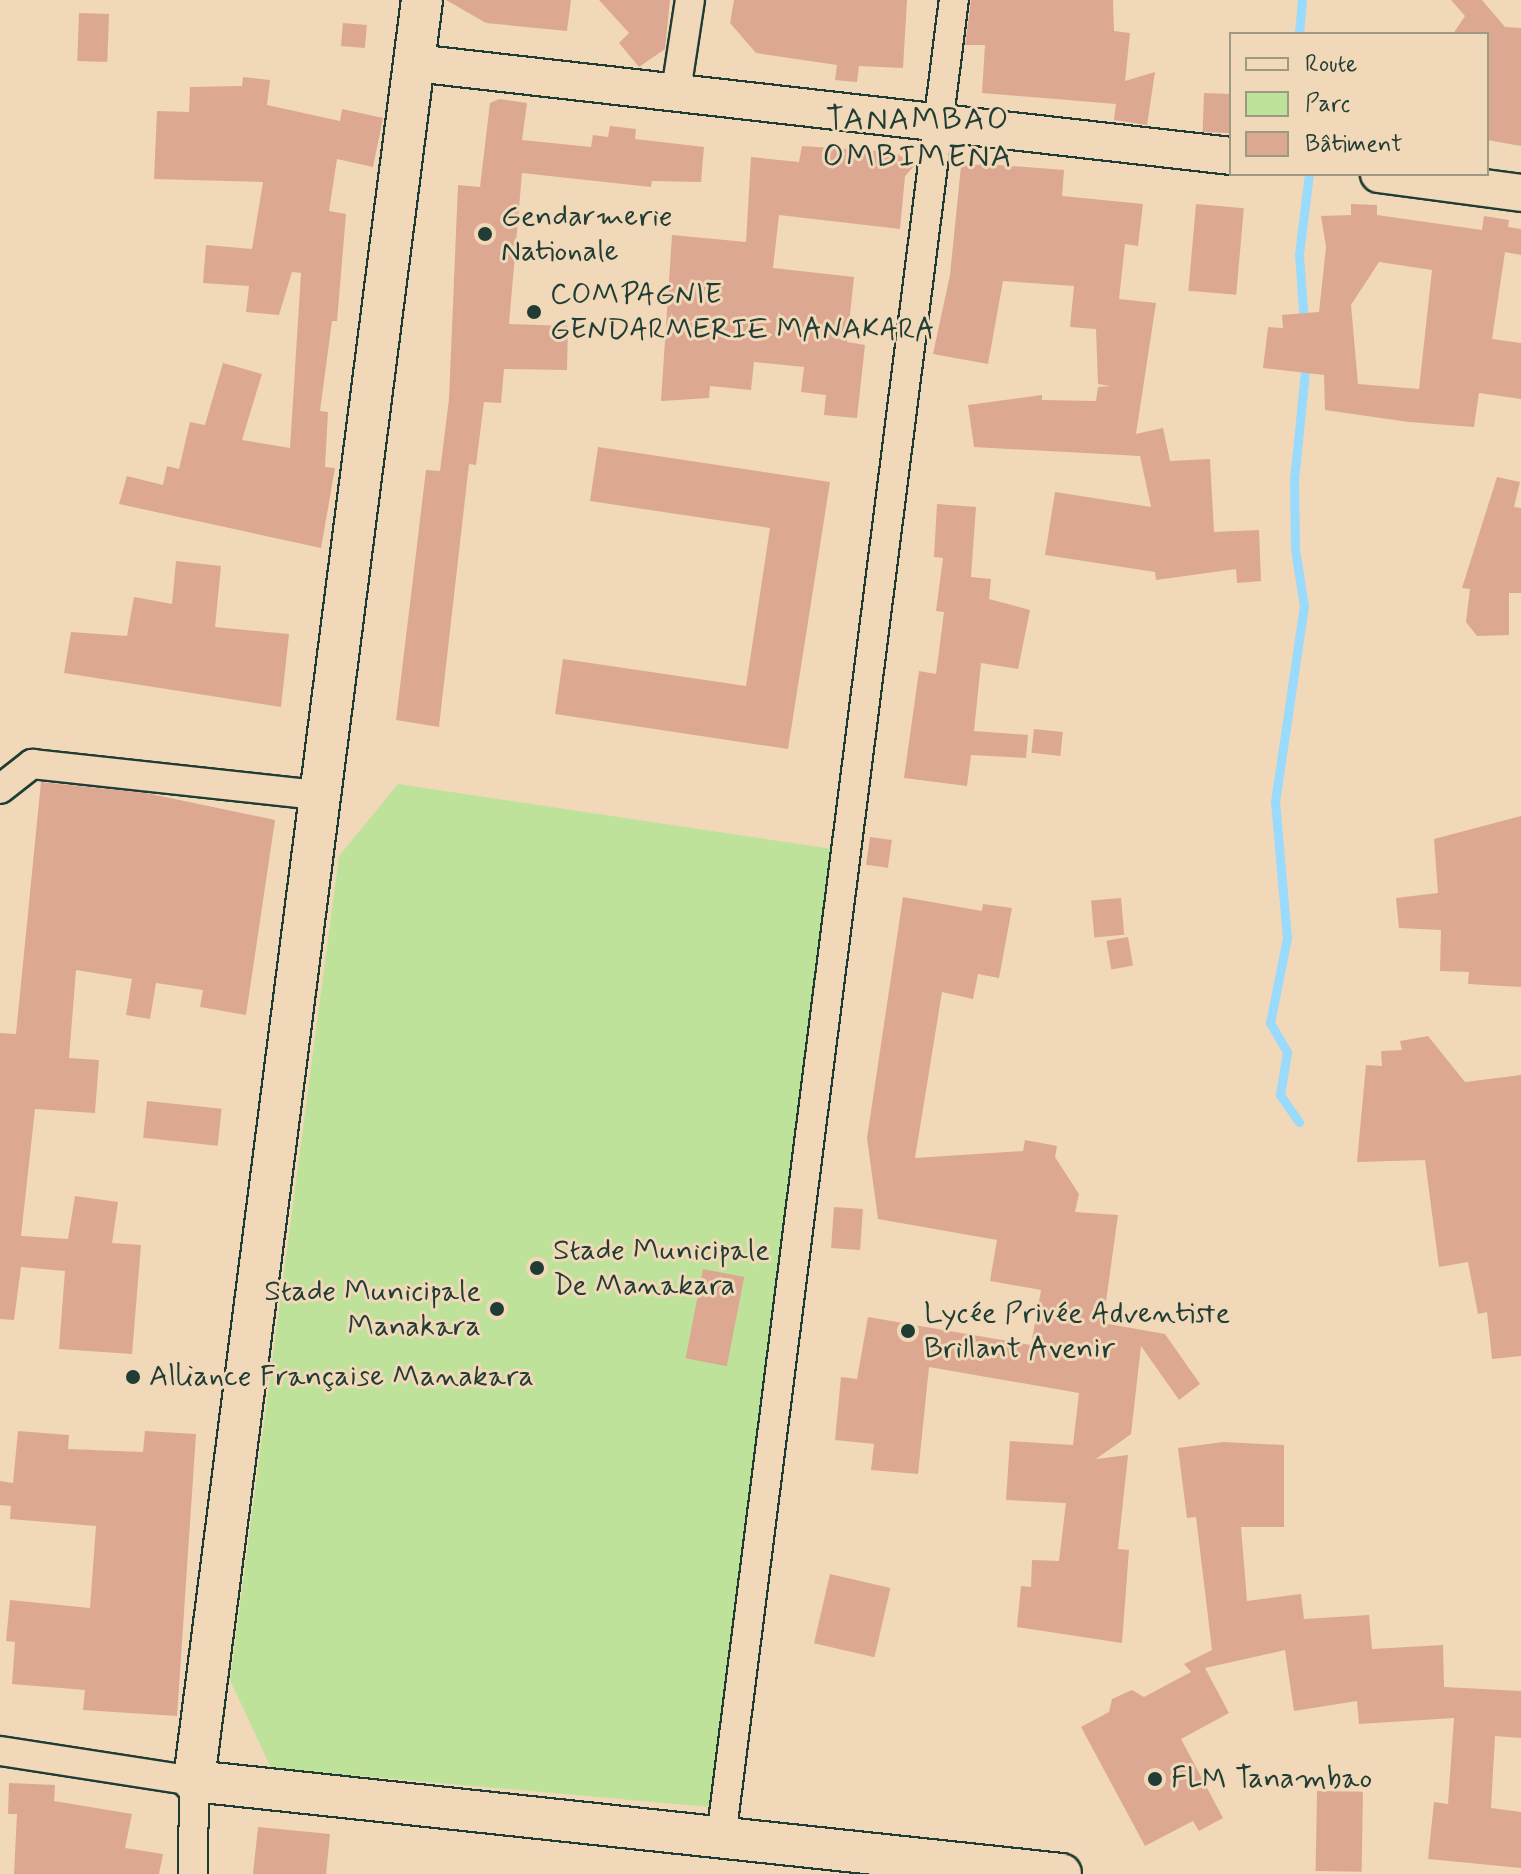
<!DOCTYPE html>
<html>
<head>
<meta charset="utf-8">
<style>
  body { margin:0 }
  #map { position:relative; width:1521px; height:1874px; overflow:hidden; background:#f1d8b8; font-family:Mynerve,sans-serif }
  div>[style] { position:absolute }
  .green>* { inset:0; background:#bfe29b }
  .stream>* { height:9px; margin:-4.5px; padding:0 4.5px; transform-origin:4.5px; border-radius:4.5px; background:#9adafc }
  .building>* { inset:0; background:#dda892; transform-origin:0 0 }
  .roads { filter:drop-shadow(2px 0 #1f3d34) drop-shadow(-2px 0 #1f3d34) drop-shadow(0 2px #1f3d34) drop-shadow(0 -2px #1f3d34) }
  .minor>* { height:28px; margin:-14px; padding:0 14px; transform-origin:14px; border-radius:14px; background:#f1d8b8 }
  .tertiary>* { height:36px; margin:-18px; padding:0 18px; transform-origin:18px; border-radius:18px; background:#f1d8b8 }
  .secondary>* { height:40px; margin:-20px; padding:0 20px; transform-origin:20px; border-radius:20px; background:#f1d8b8 }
  .dots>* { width:22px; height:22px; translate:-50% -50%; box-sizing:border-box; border:4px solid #f1d8b8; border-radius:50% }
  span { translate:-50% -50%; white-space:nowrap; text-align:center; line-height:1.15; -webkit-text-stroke:6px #f1d8b8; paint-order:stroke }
  .poi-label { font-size:30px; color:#1f3d34 }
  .left { translate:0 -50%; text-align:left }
  .right { translate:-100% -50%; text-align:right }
  .neighbourhood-label { font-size:32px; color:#1f3d34; letter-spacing:2px }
  .legend { position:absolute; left:1229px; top:32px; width:260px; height:144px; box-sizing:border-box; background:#f1d8b8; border:2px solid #9d9a83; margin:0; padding:10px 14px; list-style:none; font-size:24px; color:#1f3d34 }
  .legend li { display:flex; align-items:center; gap:16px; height:40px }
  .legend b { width:40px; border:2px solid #9d9a83 }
</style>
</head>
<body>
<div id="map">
  <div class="green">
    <div style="clip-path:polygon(398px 784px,853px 852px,709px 1807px,271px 1768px,230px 1680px,339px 856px)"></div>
  </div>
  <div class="stream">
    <div style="left:1299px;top:34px;width:34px;rotate:-85deg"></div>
    <div style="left:1304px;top:324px;width:70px;rotate:-94.1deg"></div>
    <div style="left:1299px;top:254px;width:81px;rotate:-82.9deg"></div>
    <div style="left:1299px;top:1122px;width:33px;rotate:-125deg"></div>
    <div style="left:1280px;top:1095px;width:44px;rotate:-80.8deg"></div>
    <div style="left:1287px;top:1052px;width:34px;rotate:-120deg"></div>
    <div style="left:1270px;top:1023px;width:87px;rotate:-78.7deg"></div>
    <div style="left:1287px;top:938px;width:137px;rotate:-95deg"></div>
    <div style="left:1275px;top:802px;width:198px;rotate:-81.6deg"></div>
    <div style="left:1304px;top:606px;width:58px;rotate:-99deg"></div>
    <div style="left:1295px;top:549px;width:69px;rotate:-90.8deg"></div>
    <div style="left:1294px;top:480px;width:119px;rotate:-84.2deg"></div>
  </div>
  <div class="building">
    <div style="clip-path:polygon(446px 0,571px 0,567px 31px,486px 23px)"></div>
    <div style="clip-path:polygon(599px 0,670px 0,665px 49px,639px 67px,619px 43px,629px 33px)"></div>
    <div style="clip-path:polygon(734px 0,907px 0,903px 68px,859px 66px,857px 82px,835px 80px,837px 65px,756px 53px,730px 23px)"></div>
    <div style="clip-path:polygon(971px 0,1113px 0,1114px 31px,1130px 33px,1125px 81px,1155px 72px,1147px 125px,1114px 120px,1116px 104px,982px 93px,985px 45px,965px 45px)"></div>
    <div style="clip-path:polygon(1451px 0,1482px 0,1505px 27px,1521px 28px,1521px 146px,1487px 140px,1487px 34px,1453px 34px,1465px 16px)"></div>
    <div style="left:79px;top:13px;width:30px;height:48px;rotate:2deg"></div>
    <div style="left:343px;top:23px;width:24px;height:23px;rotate:5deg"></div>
    <div style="clip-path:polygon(243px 77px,270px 80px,267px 105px,340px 121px,342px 109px,383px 118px,373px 167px,337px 159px,329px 211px,346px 214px,337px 321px,332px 321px,320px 411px,328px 412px,325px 467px,335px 468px,321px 548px,119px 504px,127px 476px,163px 485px,167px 466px,179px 469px,190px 422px,205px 425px,223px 363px,262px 374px,242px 440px,290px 448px,301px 273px,292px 272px,279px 315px,246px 312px,249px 286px,203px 283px,206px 245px,252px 249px,263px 182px,154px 179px,157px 111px,189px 112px,190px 87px,242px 86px)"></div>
    <div style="left:1204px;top:93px;width:27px;height:39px;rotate:2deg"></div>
    <div style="clip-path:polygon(499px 99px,527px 103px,522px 140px,591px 147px,593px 135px,608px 137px,610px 126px,636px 129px,635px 139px,704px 147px,701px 182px,652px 181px,651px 187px,522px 173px,509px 324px,568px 326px,567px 370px,504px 369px,501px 403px,484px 402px,476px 465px,469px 464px,439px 727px,396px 720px,426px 470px,440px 471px,449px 399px,458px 185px,480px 187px,490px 103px)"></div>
    <div style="clip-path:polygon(802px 146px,895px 152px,914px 166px,905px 176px,900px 229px,779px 215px,773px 268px,854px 277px,847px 342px,865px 345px,857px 418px,824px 415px,826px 395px,801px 392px,804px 367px,754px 362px,751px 390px,710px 386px,709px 398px,661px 401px,672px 235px,746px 242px,751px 157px,799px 162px)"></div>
    <div style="clip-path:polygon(986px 164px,1064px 170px,1062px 196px,1143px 204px,1138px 246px,1125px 244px,1119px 299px,1156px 303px,1136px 434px,1163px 428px,1170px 461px,1210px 459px,1214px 532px,1259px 530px,1261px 581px,1237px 583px,1236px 569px,1156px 580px,1155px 572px,1045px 555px,1055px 492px,1151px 507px,1140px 456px,974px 447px,968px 405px,1042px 395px,1042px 400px,1096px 401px,1098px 387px,1110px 386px,1098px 384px,1096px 329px,1070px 327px,1074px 286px,1003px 281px,988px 364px,933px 354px,950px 275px,961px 166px)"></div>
    <div style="left:1196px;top:204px;width:48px;height:87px;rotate:5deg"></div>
    <div style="clip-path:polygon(evenodd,1351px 204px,1377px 205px,1377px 215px,1482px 230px,1484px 216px,1509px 220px,1508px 227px,1521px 229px,1521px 255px,1505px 252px,1492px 339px,1521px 343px,1521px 399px,1479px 393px,1474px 427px,1409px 422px,1325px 410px,1324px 375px,1263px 368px,1268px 327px,1283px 328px,1282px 315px,1319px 312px,1326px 247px,1321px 216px,1351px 215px,1351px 204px,1379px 262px,1432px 270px,1419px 389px,1358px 384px,1351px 305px,1379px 262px)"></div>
    <div style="clip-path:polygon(598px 447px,830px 482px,788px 749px,555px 714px,563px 659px,746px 686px,770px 528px,590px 501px)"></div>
    <div style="clip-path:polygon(1497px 477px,1520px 482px,1514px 507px,1521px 508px,1521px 593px,1509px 593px,1509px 635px,1477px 636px,1466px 622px,1470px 589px,1462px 588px)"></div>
    <div style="clip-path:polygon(937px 504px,976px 507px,971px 577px,991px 579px,989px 599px,1030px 610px,1018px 669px,981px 663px,974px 731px,1028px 735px,1026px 758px,971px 755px,967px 786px,904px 778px,919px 671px,936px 674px,944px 612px,936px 611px,943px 558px,934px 557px)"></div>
    <div style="clip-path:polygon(176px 561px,221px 566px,215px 627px,289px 634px,281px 707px,64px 673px,71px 632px,127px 636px,134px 597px,172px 604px)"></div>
    <div style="left:1034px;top:729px;width:29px;height:24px;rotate:6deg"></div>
    <div style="clip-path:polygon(41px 782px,146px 793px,275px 820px,246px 1015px,200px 1007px,203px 990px,156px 983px,150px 1019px,126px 1015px,132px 979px,76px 970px,69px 1058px,99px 1060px,95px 1113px,35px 1109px,21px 1236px,68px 1239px,75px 1196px,118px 1202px,112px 1243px,141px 1245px,132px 1354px,59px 1349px,65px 1271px,21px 1267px,14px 1320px,0 1319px,0 1033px,16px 1034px)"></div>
    <div style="clip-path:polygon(1521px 816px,1521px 987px,1468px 984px,1469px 972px,1440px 971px,1441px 930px,1399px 928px,1396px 898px,1438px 893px,1434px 839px)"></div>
    <div style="left:870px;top:837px;width:22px;height:28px;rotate:8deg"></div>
    <div style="clip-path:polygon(903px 897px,982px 911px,983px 904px,1012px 908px,999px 978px,978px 974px,973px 999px,942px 992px,915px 1158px,1023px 1151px,1025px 1140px,1057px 1146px,1055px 1157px,1079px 1194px,1075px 1212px,1118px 1215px,1103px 1323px,1165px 1334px,1200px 1384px,1179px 1400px,1141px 1346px,1131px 1434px,1096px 1459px,1128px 1455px,1118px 1549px,1129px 1550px,1122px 1643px,1017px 1627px,1021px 1586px,1031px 1587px,1032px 1560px,1059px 1561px,1066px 1503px,1006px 1500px,1010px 1441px,1073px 1445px,1079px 1393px,929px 1367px,918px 1474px,871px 1470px,874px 1444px,835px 1440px,841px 1377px,857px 1379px,868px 1317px,1031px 1345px,1041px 1290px,990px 1281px,997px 1240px,878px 1219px,867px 1138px)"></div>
    <div style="left:1121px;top:898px;width:37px;height:30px;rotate:85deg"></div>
    <div style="left:1128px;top:937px;width:29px;height:22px;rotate:80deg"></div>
    <div style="clip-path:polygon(1428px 1036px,1465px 1082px,1521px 1075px,1521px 1356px,1492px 1359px,1487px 1312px,1478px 1314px,1468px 1262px,1439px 1267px,1425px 1160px,1357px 1162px,1366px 1065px,1382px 1066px,1381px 1051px,1402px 1050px,1400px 1041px)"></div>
    <div style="left:147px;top:1101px;width:75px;height:37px;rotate:6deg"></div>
    <div style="left:834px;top:1207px;width:29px;height:41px;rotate:4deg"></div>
    <div style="left:703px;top:1269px;width:42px;height:91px;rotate:11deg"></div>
    <div style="clip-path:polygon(18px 1431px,69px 1435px,68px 1449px,143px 1452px,145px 1431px,196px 1434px,177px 1716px,83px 1710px,85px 1690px,12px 1684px,15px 1642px,6px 1641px,10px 1600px,90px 1608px,96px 1526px,10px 1519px,11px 1506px,0 1505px,0 1481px,13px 1483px)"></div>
    <div style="clip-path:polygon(1223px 1442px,1284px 1445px,1284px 1527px,1241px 1527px,1247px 1601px,1301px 1594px,1304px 1619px,1369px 1615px,1372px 1649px,1443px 1645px,1444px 1687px,1521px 1691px,1521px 1738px,1495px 1736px,1491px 1808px,1521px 1812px,1521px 1868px,1428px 1859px,1434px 1802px,1448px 1804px,1454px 1718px,1359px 1724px,1357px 1701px,1294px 1711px,1285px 1650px,1205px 1668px,1229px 1713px,1181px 1739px,1223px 1818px,1199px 1831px,1193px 1821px,1145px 1846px,1081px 1727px,1109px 1712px,1112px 1699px,1132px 1690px,1144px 1697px,1191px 1672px,1184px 1664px,1212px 1650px,1196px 1517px,1187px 1518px,1178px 1448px)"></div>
    <div style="left:830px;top:1574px;width:62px;height:71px;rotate:13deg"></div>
    <div style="clip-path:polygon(9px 1783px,55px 1785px,54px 1801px,132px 1814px,125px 1848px,163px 1854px,159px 1874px,14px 1874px,17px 1814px,8px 1814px)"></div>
    <div style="left:1317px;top:1791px;width:46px;height:80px;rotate:1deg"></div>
    <div style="clip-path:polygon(258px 1827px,330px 1834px,326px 1874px,253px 1874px)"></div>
  </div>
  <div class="roads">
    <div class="minor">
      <div style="left:676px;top:91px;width:92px;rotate:-81.3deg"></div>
      <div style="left:0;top:789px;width:41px;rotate:-38deg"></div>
      <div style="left:32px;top:764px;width:289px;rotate:6.2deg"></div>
      <div style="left:0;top:1751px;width:196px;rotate:8.8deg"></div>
      <div style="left:194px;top:1781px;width:93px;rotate:90.6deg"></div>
      <div style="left:721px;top:1838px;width:1853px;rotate:-82.78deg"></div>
    </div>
    <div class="tertiary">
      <div style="left:415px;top:63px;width:821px;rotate:6.5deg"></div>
      <div style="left:1379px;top:174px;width:143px;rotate:7.6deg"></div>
    </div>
    <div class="secondary">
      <div style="left:422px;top:0;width:1796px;rotate:97.3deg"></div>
      <div style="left:194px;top:1781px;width:872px;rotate:6.12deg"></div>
    </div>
  </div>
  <div class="dots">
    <div style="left:485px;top:234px;background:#1f3d34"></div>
    <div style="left:534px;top:312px;background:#1f3d34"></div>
    <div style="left:537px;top:1268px;background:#1f3d34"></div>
    <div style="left:497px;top:1309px;background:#1f3d34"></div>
    <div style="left:908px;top:1331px;background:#1f3d34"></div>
    <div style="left:133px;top:1377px;background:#1f3d34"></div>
    <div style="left:1155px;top:1779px;background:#1f3d34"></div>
  </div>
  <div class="poi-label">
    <span class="left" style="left:501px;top:234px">Gendarmerie<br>Nationale</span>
    <span class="left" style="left:550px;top:312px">COMPAGNIE<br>GENDARMERIE MANAKARA</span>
    <span class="left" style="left:553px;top:1268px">Stade Municipale<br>De Manakara</span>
    <span class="right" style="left:481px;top:1309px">Stade Municipale<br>Manakara</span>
    <span class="left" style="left:924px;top:1331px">Lycée Privée Adventiste<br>Brillant Avenir</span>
    <span class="left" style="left:149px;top:1377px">Alliance Française Manakara</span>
    <span class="left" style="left:1171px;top:1779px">FLM Tanambao</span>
  </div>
  <div class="neighbourhood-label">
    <span style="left:918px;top:139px">TANAMBAO<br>OMBIMENA</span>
  </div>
  <ul class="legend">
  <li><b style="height:10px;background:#f1d8b8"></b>Route</li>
  <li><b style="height:22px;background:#bfe29b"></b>Parc</li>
  <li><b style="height:22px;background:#dda892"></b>Bâtiment</li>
  </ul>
</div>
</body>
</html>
